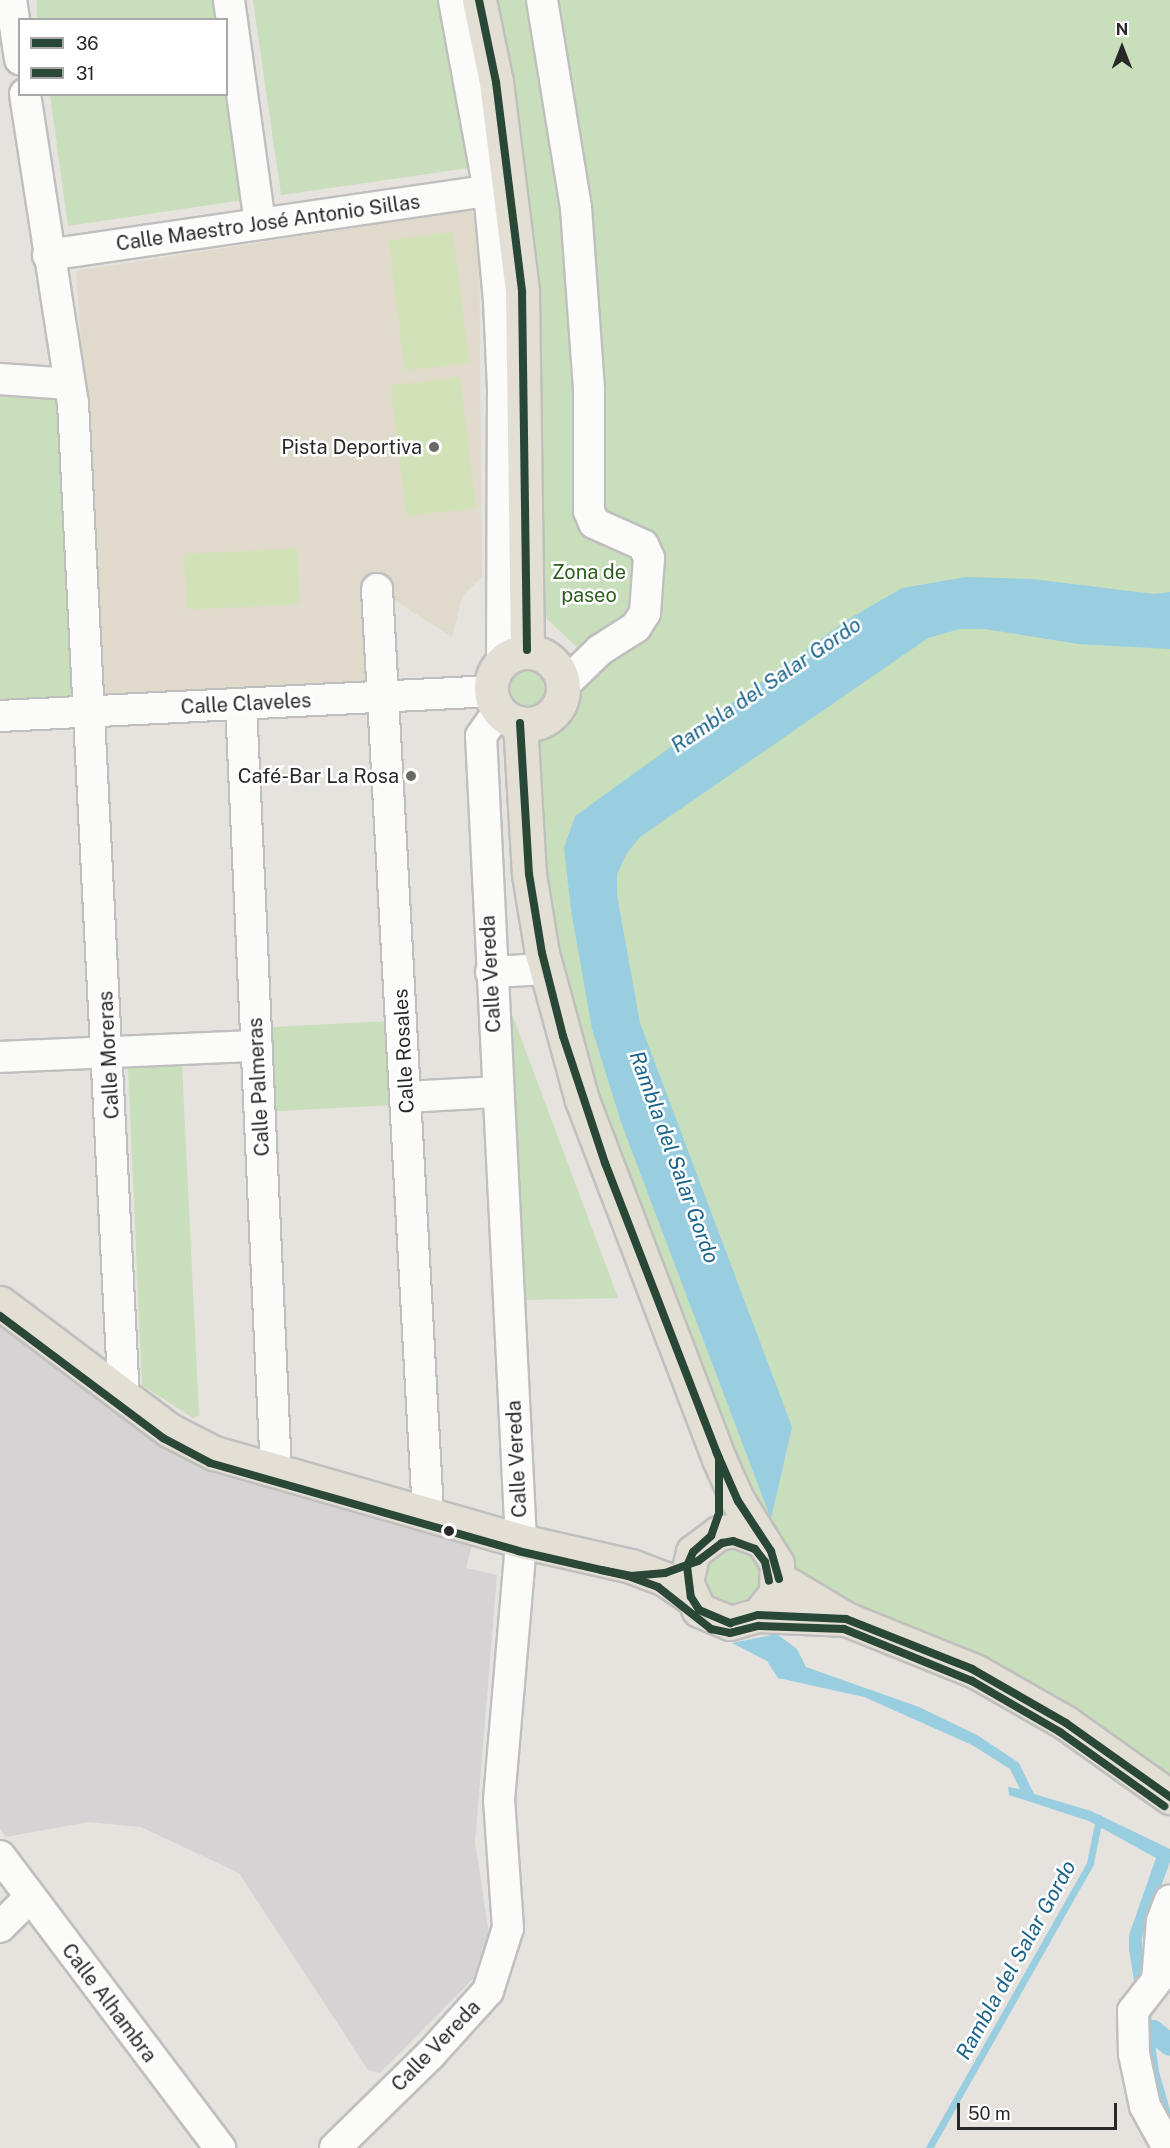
<!DOCTYPE html>
<html>
<head>
<meta charset="utf-8">
<style>
  body { margin:0 }
  #map { position:relative; width:1170px; height:2148px; overflow:hidden; background:#e6e2de; font-family:"Public Sans",sans-serif }
  div>[style] { position:absolute }
  .industrial>* { inset:0; background:#d6d3d5 }
  .education>* { inset:0; background:#e0dacd }
  .green>* { inset:0; background:#c9deba; transform-origin:0 0 }
  .round { border-radius:50% }
  .pitch>* { inset:0; background:#d3e1b8; transform-origin:0 0 }
  .water>* { inset:0; background:#99cee1 }
  .stream>* { height:7px; margin:-3.5px; padding:0 3.5px; transform-origin:3.5px; border-radius:3.5px; background:#99cee1 }
  .canal>* { height:22px; margin:-11px; padding:0 11px; transform-origin:11px; border-radius:11px; background:#99cee1 }
  .roads { filter:drop-shadow(2px 0 #c0bfbf) drop-shadow(-2px 0 #c0bfbf) drop-shadow(0 2px #c0bfbf) drop-shadow(0 -2px #c0bfbf) }
  .minor>* { height:30px; margin:-15px; padding:0 15px; transform-origin:15px; border-radius:15px; background:#fbfbfa }
  .major>* { height:33px; margin:-16.5px; padding:0 16.5px; transform-origin:16.5px; border-radius:16.5px; background:#e3dfd4 }
  .major>.ring { margin:-16.5px; padding:0; box-sizing:content-box; background:none; border:33px solid #e3dfd4; border-radius:50% }
  .bus-1>* { height:8px; margin:-4px; padding:0 4px; transform-origin:4px; border-radius:4px; background:#294737 }
  .bus-2>* { height:8px; margin:-4px; padding:0 4px; transform-origin:4px; border-radius:4px; background:#2a4738 }
  .dots>* { width:16px; height:16px; translate:-50% -50%; box-sizing:border-box; border:3px solid #fff; border-radius:50% }
  span { translate:-50% -50%; white-space:nowrap; text-align:center; line-height:1.15; -webkit-text-stroke:5px #fff; paint-order:stroke }
  .street-label { font-size:20px; color:#282828 }
  .poi-label { font-size:20px; color:#282828 }
  .right { translate:-100% -50%; text-align:right }
  .park-label { font-size:20px; color:#2d5d20 }
  .water-label { font-size:21px; color:#1a648a; font-style:italic }
  .legend { position:absolute; left:18px; top:18px; width:210px; height:78px; box-sizing:border-box; background:#fff; border:2px solid #a9a9a9; margin:0; padding:8px 10px; list-style:none; font-size:18px; color:#282828 }
  .legend li { display:flex; align-items:center; gap:12px; height:30px }
  .legend b { width:30px; border:2px solid #a9a9a9 }
  .north { position:absolute; left:1092px; top:18px; width:60px; height:60px; -webkit-text-stroke:4px #fff; paint-order:stroke; rotate:0deg; font-size:16px; font-weight:700; line-height:24px; text-align:center; color:#282828 }
  .north::after { content:''; display:block; margin:auto; width:21px; height:27px; background:#282828; clip-path:polygon(50% 0,100% 100%,50% 72%,0 100%) }
  .scale { position:absolute; left:957px; top:2103px; width:160px; height:27px; box-sizing:border-box; border:3px solid #282828; border-top:0; padding-left:8px; font-size:18px; line-height:21px; white-space:nowrap; color:#282828; -webkit-text-stroke:4px #fff; paint-order:stroke }
</style>
</head>
<body>
<div id="map">
  <div class="industrial">
    <div style="clip-path:polygon(0 1325px,106px 1405px,196px 1462px,472px 1545px,466px 1568px,497px 1575px,475px 1843px,489px 1933px,474px 1978px,380px 2073px,368px 2070px,239px 1873px,141px 1827px,88px 1822px,6px 1837px,0 1829px)"></div>
  </div>
  <div class="education">
    <div style="clip-path:polygon(471px 210px,479px 219px,482px 577px,463px 595px,452px 637px,377px 589px,383px 697px,92px 712px,85px 400px,76px 271px)"></div>
  </div>
  <div class="green">
    <div style="left:37px;top:0;width:177px;height:19px"></div>
    <div style="clip-path:polygon(253px 0,438px 0,469px 168px,281px 195px)"></div>
    <div style="clip-path:polygon(494px 0,531px 0,567px 211px,579px 509px,637px 559px,635px 614px,580px 650px,547px 619px,542px 601px,541px 430px,533px 248px)"></div>
    <div style="clip-path:polygon(540px 0,1170px 0,1170px 1774px,1162px 1791px,781px 1579px,742px 1508px,538px 932px,531px 724px,551px 715px,563px 695px,636px 627px,649px 558px,594px 523px,584px 300px)"></div>
    <div style="clip-path:polygon(227px 89px,243px 200px,68px 226px,50px 95px,226px 94px)"></div>
    <div style="clip-path:polygon(0 379px,69px 384px,92px 712px,0 716px)"></div>
    <div class="round" style="left:499px;top:658px;width:60px;height:60px"></div>
    <div style="clip-path:polygon(508px 1003px,618px 1298px,523px 1300px)"></div>
    <div style="left:389px;top:1021px;width:84px;height:120px;rotate:87deg"></div>
    <div style="clip-path:polygon(182px 1065px,199px 1415px,193px 1418px,142px 1385px,128px 1067px)"></div>
    <div style="clip-path:polygon(758px 1543px,765px 1603px,715px 1614px,692px 1568px,706px 1544px)"></div>
  </div>
  <div class="pitch">
    <div style="left:453px;top:232px;width:132px;height:65px;rotate:83deg"></div>
    <div style="left:460px;top:377px;width:132px;height:70px;rotate:83deg"></div>
    <div style="left:297px;top:548px;width:56px;height:113px;rotate:87deg"></div>
  </div>
  <div class="water">
    <div style="clip-path:polygon(966px 577px,1032px 579px,1154px 594px,1170px 592px,1170px 649px,1078px 644px,985px 629px,960px 629px,928px 638px,640px 837px,627px 853px,617px 874px,617px 895px,640px 1023px,792px 1427px,771px 1519px,622px 1125px,592px 1029px,571px 910px,564px 848px,575px 816px,847px 620px,902px 588px)"></div>
    <div style="clip-path:polygon(777px 1634px,797px 1649px,806px 1667px,919px 1707px,977px 1735px,1019px 1763px,1034px 1794px,1091px 1811px,1170px 1849px,1170px 1862px,1142px 1938px,1142px 1953px,1159px 2071px,1170px 2110px,1170px 2132px,1152px 2090px,1129px 1950px,1129px 1935px,1156px 1858px,1089px 1821px,1009px 1795px,1008px 1787px,1020px 1789px,1010px 1769px,972px 1745px,864px 1697px,778px 1678px,767px 1661px,732px 1643px)"></div>
  </div>
  <div class="stream">
    <div style="left:929px;top:2148px;width:327px;rotate:-60.5deg"></div>
    <div style="left:1090px;top:1863px;width:46px;rotate:-78.7deg"></div>
  </div>
  <div class="canal">
    <div style="left:1148px;top:2032px;width:5px;rotate:-11deg"></div>
    <div style="left:1153px;top:2031px;width:22px;rotate:39deg"></div>
  </div>
  <div class="roads">
    <div class="minor">
      <div style="left:11px;top:0;width:60px;rotate:81.3deg"></div>
      <div style="left:229px;top:0;width:226px;rotate:82.1deg"></div>
      <div style="left:454px;top:0;width:194px;rotate:79.6deg"></div>
      <div style="left:489px;top:191px;width:109px;rotate:84.8deg"></div>
      <div style="left:499px;top:300px;width:87px;rotate:87.4deg"></div>
      <div style="left:503px;top:387px;width:275px;rotate:90.2deg"></div>
      <div style="left:542px;top:0;width:211px;rotate:80.7deg"></div>
      <div style="left:576px;top:208px;width:182px;rotate:85.9deg"></div>
      <div style="left:589px;top:390px;width:121px;rotate:90deg"></div>
      <div style="left:589px;top:511px;width:13px;rotate:67deg"></div>
      <div style="left:594px;top:523px;width:54px;rotate:24.2deg"></div>
      <div style="left:643px;top:545px;width:14px;rotate:65deg"></div>
      <div style="left:649px;top:558px;width:55px;rotate:94.2deg"></div>
      <div style="left:645px;top:613px;width:17px;rotate:123deg"></div>
      <div style="left:636px;top:627px;width:43px;rotate:147.4deg"></div>
      <div style="left:600px;top:650px;width:50px;rotate:135.8deg"></div>
      <div style="left:25px;top:94px;width:313px;rotate:81.2deg"></div>
      <div style="left:73px;top:403px;width:996px;rotate:87.07deg"></div>
      <div style="left:48px;top:255px;width:446px;rotate:-8.3deg"></div>
      <div style="left:0;top:379px;width:69px;rotate:4.1deg"></div>
      <div style="left:377px;top:589px;width:926px;rotate:86.84deg"></div>
      <div style="left:241px;top:704px;width:768px;rotate:87.39deg"></div>
      <div style="left:0;top:716px;width:492px;rotate:-2.9deg"></div>
      <div style="left:491px;top:972px;width:55px;rotate:-3.1deg"></div>
      <div style="left:0;top:1057px;width:257px;rotate:-2.5deg"></div>
      <div style="left:407px;top:1097px;width:90px;rotate:-3.2deg"></div>
      <div style="left:0;top:1856px;width:366px;rotate:53deg"></div>
      <div style="left:0;top:1927px;width:42px;rotate:-45deg"></div>
      <div style="left:335px;top:2148px;width:134px;rotate:-44.4deg"></div>
      <div style="left:431px;top:2054px;width:85px;rotate:-47.9deg"></div>
      <div style="left:488px;top:1991px;width:66px;rotate:-72.4deg"></div>
      <div style="left:508px;top:1928px;width:128px;rotate:-94deg"></div>
      <div style="left:499px;top:1800px;width:260px;rotate:-85.1deg"></div>
      <div style="left:521px;top:1541px;width:806px;rotate:-92.84deg"></div>
      <div style="left:481px;top:736px;width:32px;rotate:-55deg"></div>
      <div style="left:1168px;top:2148px;width:48px;rotate:-118.7deg"></div>
      <div style="left:1145px;top:2106px;width:53px;rotate:-101.9deg"></div>
      <div style="left:1134px;top:2054px;width:43px;rotate:-91.3deg"></div>
      <div style="left:1133px;top:2011px;width:39px;rotate:-52deg"></div>
      <div style="left:1157px;top:1980px;width:59px;rotate:-85.2deg"></div>
      <div style="left:1162px;top:1921px;width:22px;rotate:-69deg"></div>
    </div>
    <div class="major">
      <div style="left:479px;top:0;width:84px;rotate:78.3deg"></div>
      <div style="left:496px;top:82px;width:212px;rotate:82.9deg"></div>
      <div style="left:522px;top:292px;width:358px;rotate:89.2deg"></div>
      <div class="ring" style="left:491px;top:652px;width:39px;height:39px"></div>
      <div style="left:520px;top:723px;width:151px;rotate:86.6deg"></div>
      <div style="left:529px;top:874px;width:80px;rotate:80.7deg"></div>
      <div style="left:542px;top:953px;width:152px;rotate:74.8deg"></div>
      <div style="left:582px;top:1100px;width:384px;rotate:69.1deg"></div>
      <div style="left:719px;top:1459px;width:46px;rotate:65.7deg"></div>
      <div style="left:738px;top:1501px;width:74px;rotate:58.2deg"></div>
      <div style="left:777px;top:1564px;width:29px;rotate:92deg"></div>
      <div style="left:776px;top:1593px;width:28px;rotate:129deg"></div>
      <div style="left:758px;top:1615px;width:29px;rotate:164deg"></div>
      <div style="left:730px;top:1623px;width:34px;rotate:-157deg"></div>
      <div style="left:699px;top:1610px;width:31px;rotate:-115deg"></div>
      <div style="left:686px;top:1582px;width:31px;rotate:-77deg"></div>
      <div style="left:693px;top:1552px;width:31px;rotate:-37deg"></div>
      <div style="left:718px;top:1533px;width:16px;rotate:-11deg"></div>
      <div style="left:734px;top:1530px;width:30px;rotate:20deg"></div>
      <div style="left:0;top:1303px;width:211px;rotate:36.9deg"></div>
      <div style="left:169px;top:1430px;width:51px;rotate:27.1deg"></div>
      <div style="left:214px;top:1453px;width:319px;rotate:16deg"></div>
      <div style="left:521px;top:1541px;width:113px;rotate:12.8deg"></div>
      <div style="left:631px;top:1566px;width:34px;rotate:21deg"></div>
      <div style="left:663px;top:1578px;width:34px;rotate:34deg"></div>
      <div style="left:779px;top:1579px;width:78px;rotate:30.8deg"></div>
      <div style="left:846px;top:1619px;width:141px;rotate:22deg"></div>
      <div style="left:977px;top:1672px;width:103px;rotate:29.8deg"></div>
      <div style="left:1066px;top:1723px;width:128px;rotate:35.4deg"></div>
      <div style="left:758px;top:1615px;width:88px;rotate:2.6deg"></div>
    </div>
  </div>
  <div class="bus-1">
    <div style="left:479px;top:0;width:84px;rotate:78.3deg"></div>
    <div style="left:496px;top:82px;width:212px;rotate:82.9deg"></div>
    <div style="left:522px;top:292px;width:358px;rotate:89.2deg"></div>
    <div style="left:520px;top:723px;width:151px;rotate:86.6deg"></div>
    <div style="left:529px;top:874px;width:80px;rotate:80.7deg"></div>
    <div style="left:542px;top:953px;width:86px;rotate:75.8deg"></div>
    <div style="left:563px;top:1036px;width:134px;rotate:71.7deg"></div>
    <div style="left:605px;top:1163px;width:317px;rotate:68.9deg"></div>
    <div style="left:719px;top:1459px;width:54px;rotate:90deg"></div>
    <div style="left:719px;top:1513px;width:24px;rotate:109deg"></div>
    <div style="left:711px;top:1536px;width:24px;rotate:138deg"></div>
    <div style="left:693px;top:1552px;width:15px;rotate:113deg"></div>
    <div style="left:687px;top:1566px;width:31px;rotate:83deg"></div>
    <div style="left:691px;top:1597px;width:15px;rotate:58deg"></div>
    <div style="left:699px;top:1610px;width:34px;rotate:23deg"></div>
    <div style="left:730px;top:1623px;width:29px;rotate:-16deg"></div>
    <div style="left:758px;top:1615px;width:88px;rotate:2.6deg"></div>
    <div style="left:846px;top:1619px;width:136px;rotate:21.6deg"></div>
    <div style="left:972px;top:1669px;width:108px;rotate:29.9deg"></div>
    <div style="left:1066px;top:1723px;width:128px;rotate:35.4deg"></div>
    <div style="left:716px;top:1451px;width:55px;rotate:66.3deg"></div>
    <div style="left:738px;top:1501px;width:60px;rotate:56.6deg"></div>
    <div style="left:771px;top:1551px;width:29px;rotate:74deg"></div>
  </div>
  <div class="bus-2">
    <div style="left:0;top:1316px;width:204px;rotate:36.8deg"></div>
    <div style="left:163px;top:1438px;width:53px;rotate:28deg"></div>
    <div style="left:210px;top:1463px;width:320px;rotate:15.9deg"></div>
    <div style="left:518px;top:1551px;width:113px;rotate:12.8deg"></div>
    <div style="left:628px;top:1576px;width:32px;rotate:20deg"></div>
    <div style="left:658px;top:1587px;width:68px;rotate:38.4deg"></div>
    <div style="left:711px;top:1629px;width:19px;rotate:12deg"></div>
    <div style="left:730px;top:1633px;width:30px;rotate:-14deg"></div>
    <div style="left:759px;top:1626px;width:85px;rotate:2deg"></div>
    <div style="left:844px;top:1629px;width:138px;rotate:22.1deg"></div>
    <div style="left:972px;top:1681px;width:102px;rotate:30.1deg"></div>
    <div style="left:1060px;top:1732px;width:128px;rotate:35.4deg"></div>
    <div style="left:601px;top:1570px;width:31px;rotate:11deg"></div>
    <div style="left:631px;top:1576px;width:34px;rotate:-5deg"></div>
    <div style="left:665px;top:1573px;width:35px;rotate:-20deg"></div>
    <div style="left:698px;top:1561px;width:30px;rotate:-37deg"></div>
    <div style="left:722px;top:1543px;width:11px;rotate:-10deg"></div>
    <div style="left:733px;top:1541px;width:23px;rotate:20deg"></div>
    <div style="left:755px;top:1549px;width:16px;rotate:52deg"></div>
    <div style="left:765px;top:1562px;width:19px;rotate:78deg"></div>
  </div>
  <div class="dots">
    <div style="left:434px;top:447px;background:#6a6968"></div>
    <div style="left:411px;top:776px;background:#6a6968"></div>
    <div style="left:449px;top:1531px;background:#282828"></div>
  </div>
  <div class="street-label">
    <span style="left:268px;top:223px;rotate:-8deg">Calle Maestro José Antonio Sillas</span>
    <span style="left:246px;top:704px;rotate:-3deg">Calle Claveles</span>
    <span style="left:491px;top:974px;rotate:-93deg">Calle Vereda</span>
    <span style="left:404px;top:1051px;rotate:-93deg">Calle Rosales</span>
    <span style="left:109px;top:1055px;rotate:-93deg">Calle Moreras</span>
    <span style="left:259px;top:1087px;rotate:-93deg">Calle Palmeras</span>
    <span style="left:517px;top:1459px;rotate:-93deg">Calle Vereda</span>
    <span style="left:109px;top:2003px;rotate:53deg">Calle Alhambra</span>
    <span style="left:436px;top:2046px;rotate:-46deg">Calle Vereda</span>
  </div>
  <div class="poi-label">
    <span class="right" style="left:422px;top:447px">Pista Deportiva</span>
    <span class="right" style="left:399px;top:776px">Café-Bar La Rosa</span>
  </div>
  <div class="park-label">
    <span style="left:589px;top:584px">Zona de<br>paseo</span>
  </div>
  <div class="water-label">
    <span style="left:766px;top:685px;rotate:-34deg">Rambla del Salar Gordo</span>
    <span style="left:674px;top:1157px;rotate:70deg">Rambla del Salar Gordo</span>
    <span style="left:1016px;top:1960px;rotate:-61deg">Rambla del Salar Gordo</span>
  </div>
  <ul class="legend">
  <li><b style="height:8px;background:#294737"></b>36</li>
  <li><b style="height:8px;background:#2a4738"></b>31</li>
  </ul>
  <div class="north">N</div>
  <div class="scale">50 m</div>
</div>
</body>
</html>
